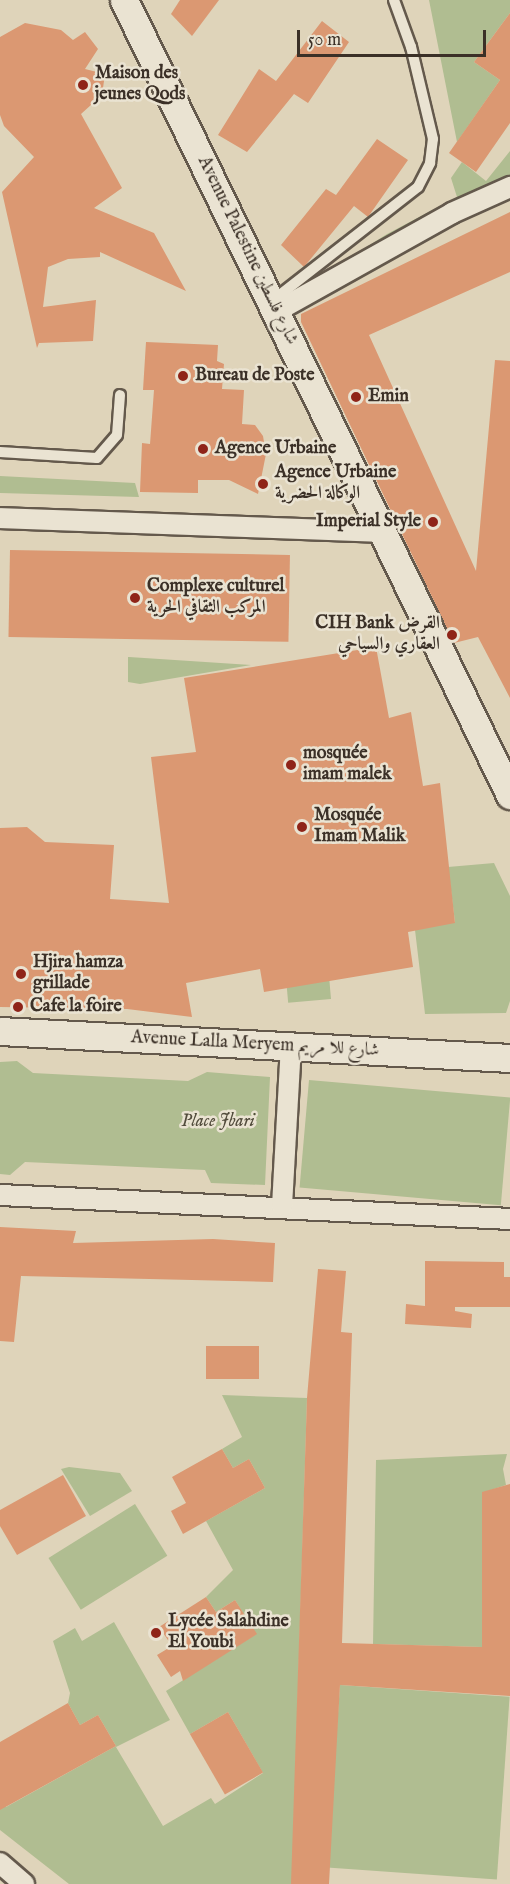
<!DOCTYPE html>
<html>
<head>
<meta charset="utf-8">
<style>
  body { margin:0 }
  #map { position:relative; width:510px; height:1884px; overflow:hidden; background:#dfd4ba; font-family:"IM FELL English",Amiri,serif }
  div>[style] { position:absolute }
  .green>* { inset:0; background:#b0bd91; transform-origin:0 0 }
  .building>* { inset:0; background:#db9872; transform-origin:0 0 }
  .roads { filter:drop-shadow(2px 0 #64594c) drop-shadow(-2px 0 #64594c) drop-shadow(0 2px #64594c) drop-shadow(0 -2px #64594c) }
  .lane>* { height:10px; margin:-5px; padding:0 5px; transform-origin:5px; border-radius:5px; background:#eae3d2 }
  .street>* { height:20px; margin:-10px; padding:0 10px; transform-origin:10px; border-radius:10px; background:#eae3d2 }
  .secondary>* { height:27px; margin:-13.5px; padding:0 13.5px; transform-origin:13.5px; border-radius:13.5px; background:#eae3d2 }
  .dots>* { width:16px; height:16px; translate:-50% -50%; box-sizing:border-box; border:3px solid #eae3d2; border-radius:50% }
  span { translate:-50% -50%; white-space:nowrap; text-align:center; line-height:1.15; -webkit-text-stroke:5px #eae3d2; paint-order:stroke }
  .poi-label { font-size:18px; color:#3b3027; font-weight:700 }
  .left { translate:0 -50%; text-align:left }
  .right { translate:-100% -50%; text-align:right }
  .street-label { font-size:18px; color:#3b3027 }
  .park-label { font-size:18px; color:#524c3c; font-style:italic }
  .scale { position:absolute; left:297px; top:30px; width:189px; height:27px; box-sizing:border-box; border:3px solid #3b3027; border-top:0; padding-left:8px; font-size:18px; line-height:21px; white-space:nowrap; color:#3b3027; -webkit-text-stroke:4px #eae3d2; paint-order:stroke }
</style>
</head>
<body>
<div id="map">
  <div class="green">
    <div style="clip-path:polygon(429px 0,510px 0,510px 13px,474px 62px,500px 80px,457px 142px)"></div>
    <div style="clip-path:polygon(510px 151px,510px 189px,294px 293px,387px 234px,457px 197px,451px 178px,462px 162px,486px 181px)"></div>
    <div style="clip-path:polygon(0 476px,135px 483px,139px 497px,0 493px)"></div>
    <div style="clip-path:polygon(128px 657px,129px 657px,251px 665px,140px 684px,128px 682px)"></div>
    <div style="clip-path:polygon(494px 863px,510px 896px,510px 1001px,506px 1013px,425px 1014px,415px 930px,455px 922px,448px 867px)"></div>
    <div style="left:329px;top:976px;width:23px;height:43px;rotate:85deg"></div>
    <div style="clip-path:polygon(17px 1061px,33px 1073px,188px 1081px,207px 1072px,270px 1077px,265px 1185px,211px 1183px,205px 1170px,25px 1162px,10px 1175px,0 1174px,0 1062px)"></div>
    <div style="left:309px;top:1080px;width:202px;height:108px;rotate:5deg"></div>
    <div style="clip-path:polygon(222px 1395px,307px 1398px,292px 1884px,69px 1884px,0 1830px,0 1800px,6px 1807px,116px 1746px,98px 1715px,80px 1725px,68px 1703px,70px 1693px,53px 1641px,75px 1628px,82px 1641px,114px 1622px,170px 1720px,116px 1747px,163px 1826px,211px 1798px,215px 1804px,263px 1773px,228px 1712px,190px 1734px,166px 1691px,256px 1634px,235px 1600px,216px 1612px,206px 1597px,233px 1570px,206px 1521px,265px 1488px,249px 1459px,233px 1468px,222px 1449px,242px 1437px)"></div>
    <div style="clip-path:polygon(507px 1454px,503px 1469px,506px 1485px,482px 1493px,482px 1647px,373px 1644px,376px 1460px)"></div>
    <div style="clip-path:polygon(69px 1467px,120px 1473px,132px 1491px,90px 1516px,61px 1469px)"></div>
    <div style="left:135px;top:1504px;width:61px;height:102px;rotate:58deg"></div>
    <div style="left:340px;top:1685px;width:170px;height:183px;rotate:4deg"></div>
  </div>
  <div class="building">
    <div style="clip-path:polygon(180px 0,219px 0,192px 36px,171px 14px)"></div>
    <div style="clip-path:polygon(510px 13px,510px 123px,476px 172px,449px 153px,500px 80px,474px 62px)"></div>
    <div style="clip-path:polygon(322px 21px,349px 42px,308px 103px,294px 94px,247px 152px,218px 135px,259px 69px,276px 81px)"></div>
    <div style="clip-path:polygon(25px 23px,61px 30px,73px 40px,85px 32px,98px 49px,85px 69px,105px 74px,102px 95px,81px 114px,122px 188px,94px 208px,154px 233px,186px 291px,100px 252px,100px 257px,68px 259px,48px 267px,43px 307px,96px 300px,93px 341px,39px 343px,37px 348px,2px 192px,34px 157px,4px 126px,0 115px,0 37px)"></div>
    <div style="clip-path:polygon(377px 139px,408px 160px,368px 217px,354px 206px,304px 267px,281px 245px,326px 189px,336px 195px)"></div>
    <div style="clip-path:polygon(510px 212px,510px 272px,369px 335px,476px 571px,495px 360px,510px 361px,510px 698px,478px 637px,454px 643px,301px 322px,301px 314px)"></div>
    <div style="clip-path:polygon(146px 342px,218px 345px,217px 361px,224px 364px,222px 389px,244px 390px,242px 424px,255px 425px,263px 436px,266px 454px,258px 494px,229px 480px,198px 480px,198px 493px,140px 492px,142px 443px,150px 444px,154px 390px,143px 390px)"></div>
    <div style="left:10px;top:550px;width:280px;height:87px;rotate:1deg"></div>
    <div style="clip-path:polygon(376px 647px,389px 718px,411px 712px,423px 786px,440px 783px,455px 923px,408px 932px,413px 967px,264px 992px,260px 969px,186px 983px,192px 1017px,127px 1009px,0 1007px,0 828px,27px 827px,45px 842px,114px 845px,110px 899px,169px 903px,151px 757px,196px 752px,184px 678px)"></div>
    <div style="clip-path:polygon(0 1227px,76px 1231px,73px 1243px,213px 1239px,275px 1243px,273px 1282px,21px 1276px,14px 1342px,0 1341px)"></div>
    <div style="clip-path:polygon(425px 1261px,504px 1262px,504px 1277px,510px 1277px,510px 1307px,455px 1307px,455px 1311px,472px 1314px,471px 1328px,405px 1324px,406px 1304px,425px 1306px)"></div>
    <div style="clip-path:polygon(318px 1269px,346px 1271px,341px 1332px,352px 1333px,342px 1643px,482px 1647px,482px 1492px,510px 1484px,510px 1696px,340px 1685px,329px 1884px,291px 1884px,307px 1398px)"></div>
    <div style="left:206px;top:1346px;width:53px;height:33px"></div>
    <div style="clip-path:polygon(222px 1449px,233px 1468px,249px 1459px,265px 1488px,183px 1534px,171px 1511px,186px 1503px,172px 1477px)"></div>
    <div style="clip-path:polygon(63px 1475px,86px 1516px,17px 1555px,0 1526px,0 1510px)"></div>
    <div style="clip-path:polygon(206px 1597px,216px 1612px,235px 1600px,257px 1634px,183px 1681px,180px 1671px,171px 1677px,157px 1655px,172px 1646px,159px 1627px)"></div>
    <div style="clip-path:polygon(68px 1703px,80px 1725px,98px 1715px,116px 1746px,0 1810px,0 1742px)"></div>
    <div style="left:228px;top:1712px;width:70px;height:44px;rotate:60deg"></div>
  </div>
  <div class="roads">
    <div class="lane">
      <div style="left:272px;top:301px;width:185px;rotate:-38deg"></div>
      <div style="left:418px;top:187px;width:27px;rotate:-63deg"></div>
      <div style="left:430px;top:163px;width:24px;rotate:-83deg"></div>
      <div style="left:433px;top:139px;width:95px;rotate:-103.4deg"></div>
      <div style="left:411px;top:47px;width:50px;rotate:-109.9deg"></div>
      <div style="left:0;top:452px;width:97px;rotate:3.5deg"></div>
      <div style="left:97px;top:458px;width:30px;rotate:-49deg"></div>
      <div style="left:117px;top:435px;width:40px;rotate:-85.7deg"></div>
    </div>
    <div class="street">
      <div style="left:277px;top:311px;width:201px;rotate:-29.2deg"></div>
      <div style="left:452px;top:213px;width:64px;rotate:-24.1deg"></div>
      <div style="left:0;top:518px;width:381px;rotate:2.1deg"></div>
      <div style="left:0;top:1195px;width:511px;rotate:2.69deg"></div>
      <div style="left:282px;top:1206px;width:159px;rotate:-86.8deg"></div>
      <div style="left:0;top:1863px;width:32px;rotate:41deg"></div>
    </div>
    <div class="secondary">
      <div style="left:124px;top:0;width:884px;rotate:64.1deg"></div>
      <div style="left:0;top:1031px;width:511px;rotate:3.03deg"></div>
    </div>
  </div>
  <div class="dots">
    <div style="left:83px;top:85px;background:#8f2418"></div>
    <div style="left:183px;top:376px;background:#8f2418"></div>
    <div style="left:356px;top:397px;background:#8f2418"></div>
    <div style="left:203px;top:449px;background:#8f2418"></div>
    <div style="left:263px;top:484px;background:#8f2418"></div>
    <div style="left:433px;top:522px;background:#8f2418"></div>
    <div style="left:135px;top:598px;background:#8f2418"></div>
    <div style="left:452px;top:635px;background:#8f2418"></div>
    <div style="left:291px;top:765px;background:#8f2418"></div>
    <div style="left:302px;top:827px;background:#8f2418"></div>
    <div style="left:21px;top:974px;background:#8f2418"></div>
    <div style="left:18px;top:1007px;background:#8f2418"></div>
    <div style="left:156px;top:1633px;background:#8f2418"></div>
  </div>
  <div class="poi-label">
    <span class="left" style="left:95px;top:85px">Maison des<br>jeunes Qods</span>
    <span class="left" style="left:195px;top:376px">Bureau de Poste</span>
    <span class="left" style="left:368px;top:397px">Emin</span>
    <span class="left" style="left:215px;top:449px">Agence Urbaine</span>
    <span class="left" style="left:275px;top:484px">Agence Urbaine<br>الوكالة الحضرية</span>
    <span class="right" style="left:421px;top:522px">Imperial Style</span>
    <span class="left" style="left:147px;top:598px">Complexe culturel<br>المركب الثقافي الحرية</span>
    <span class="right" style="left:440px;top:635px">CIH Bank القرض<br>العقاري والسياحي</span>
    <span class="left" style="left:303px;top:765px">mosquée<br>imam malek</span>
    <span class="left" style="left:314px;top:827px">Mosquée<br>Imam Malik</span>
    <span class="left" style="left:33px;top:974px">Hjira hamza<br>grillade</span>
    <span class="left" style="left:30px;top:1007px">Cafe la foire</span>
    <span class="left" style="left:168px;top:1633px">Lycée Salahdine<br>El Youbi</span>
  </div>
  <div class="street-label">
    <span style="left:247px;top:251px;rotate:64deg">Avenue Palestine شارع فلسطين</span>
    <span style="left:255px;top:1045px;rotate:3deg">Avenue Lalla Meryem شارع للا مريم</span>
  </div>
  <div class="park-label">
    <span style="left:218px;top:1122px">Place Jbari</span>
  </div>
  <div class="scale">50 m</div>
</div>
</body>
</html>
